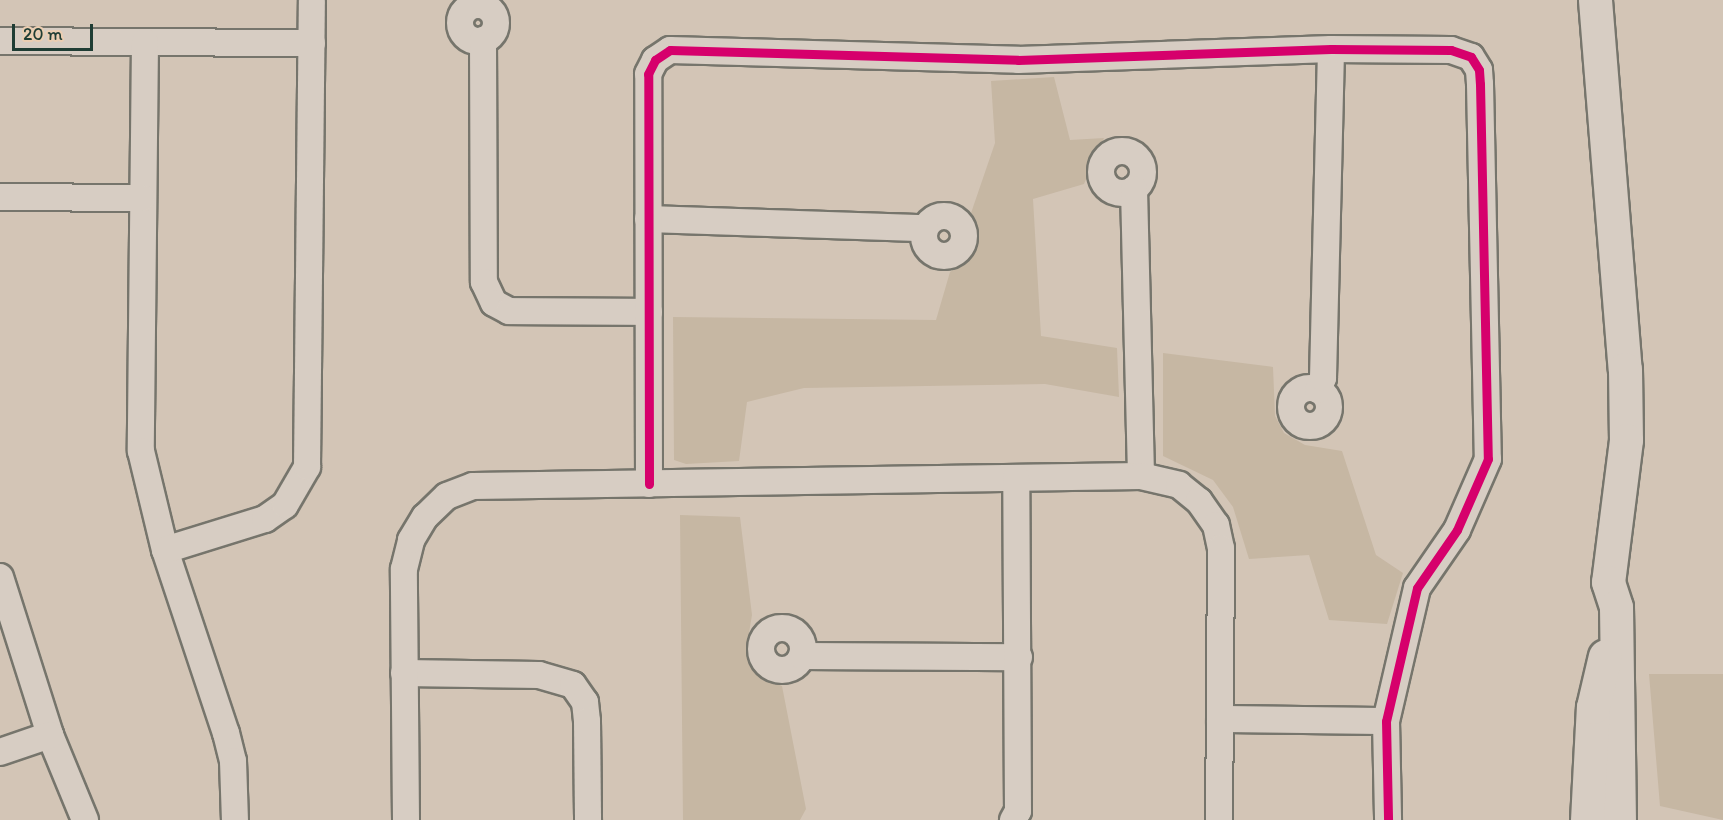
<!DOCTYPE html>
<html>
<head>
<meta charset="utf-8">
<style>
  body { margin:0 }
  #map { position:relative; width:1723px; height:820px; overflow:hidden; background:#d3c5b6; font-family:Itim,sans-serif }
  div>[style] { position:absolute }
  .green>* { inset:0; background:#c6b7a3 }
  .roads { filter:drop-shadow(2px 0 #76756c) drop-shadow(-2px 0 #76756c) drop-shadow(0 2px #76756c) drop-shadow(0 -2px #76756c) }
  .street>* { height:26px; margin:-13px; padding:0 13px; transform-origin:13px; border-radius:13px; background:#d7cdc3 }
  .street>.ring { margin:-13px; padding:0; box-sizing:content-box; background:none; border:26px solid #d7cdc3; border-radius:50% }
  .secondary>* { height:33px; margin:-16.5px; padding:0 16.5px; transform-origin:16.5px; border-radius:16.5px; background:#d7cdc3 }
  .cycleway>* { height:9px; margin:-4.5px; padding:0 4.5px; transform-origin:4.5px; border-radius:4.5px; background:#d6006c }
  span { translate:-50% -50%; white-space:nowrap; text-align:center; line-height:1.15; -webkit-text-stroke:4.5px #ebceb2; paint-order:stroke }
  .scale { position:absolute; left:12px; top:24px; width:81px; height:27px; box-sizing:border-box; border:3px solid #1f3d34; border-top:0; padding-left:8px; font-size:18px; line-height:21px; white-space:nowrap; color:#1f3d34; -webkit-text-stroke:4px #ebceb2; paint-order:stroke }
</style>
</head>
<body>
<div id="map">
  <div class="green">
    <div style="clip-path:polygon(1054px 77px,1070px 140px,1104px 138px,1084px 184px,1033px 199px,1041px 336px,1117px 348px,1119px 397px,1045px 384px,804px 388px,747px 402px,739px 461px,686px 464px,674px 460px,673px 317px,936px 320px,950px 272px,972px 256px,979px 235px,970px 216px,995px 143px,991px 81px)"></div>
    <div style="clip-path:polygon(1163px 353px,1273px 367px,1275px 416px,1284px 433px,1305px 445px,1342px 451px,1376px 555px,1403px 573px,1387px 624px,1329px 620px,1309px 555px,1249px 559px,1233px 507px,1213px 480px,1163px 456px)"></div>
    <div style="clip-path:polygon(680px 515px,740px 517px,752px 615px,747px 645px,749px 662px,761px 677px,782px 686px,806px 809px,800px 820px,683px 820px)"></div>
    <div style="clip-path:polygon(1649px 674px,1723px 674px,1723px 820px,1660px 806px)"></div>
  </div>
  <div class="roads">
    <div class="street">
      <div class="ring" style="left:460px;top:5px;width:10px;height:10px"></div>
      <div style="left:483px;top:40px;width:242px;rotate:89.8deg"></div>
      <div style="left:484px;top:282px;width:23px;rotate:65deg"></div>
      <div style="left:494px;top:303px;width:17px;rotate:28deg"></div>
      <div style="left:509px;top:311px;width:140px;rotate:0.4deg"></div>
      <div style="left:0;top:41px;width:312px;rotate:0.4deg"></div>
      <div style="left:145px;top:42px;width:409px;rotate:90.6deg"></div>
      <div style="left:141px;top:451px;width:102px;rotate:76.4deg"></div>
      <div style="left:165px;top:550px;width:193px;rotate:71.6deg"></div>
      <div style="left:226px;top:733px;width:29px;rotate:76deg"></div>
      <div style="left:233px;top:761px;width:59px;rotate:88.1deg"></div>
      <div class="ring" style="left:1101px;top:151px;width:16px;height:16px"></div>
      <div style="left:1134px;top:189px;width:287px;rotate:88.6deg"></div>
      <div style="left:0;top:197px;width:142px;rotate:0.4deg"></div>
      <div class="ring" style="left:924px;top:216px;width:14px;height:14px"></div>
      <div style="left:648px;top:219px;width:277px;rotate:1.9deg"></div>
      <div class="ring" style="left:1291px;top:388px;width:12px;height:12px"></div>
      <div style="left:1318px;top:390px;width:13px;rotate:-67deg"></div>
      <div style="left:1323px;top:378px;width:329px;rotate:-88.6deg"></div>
      <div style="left:649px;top:484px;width:410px;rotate:-90.1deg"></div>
      <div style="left:648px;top:74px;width:16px;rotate:-63deg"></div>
      <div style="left:655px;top:60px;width:18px;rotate:-34deg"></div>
      <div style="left:670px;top:50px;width:348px;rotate:1.6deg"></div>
      <div style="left:1018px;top:60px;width:313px;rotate:-2deg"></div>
      <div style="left:1331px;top:49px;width:120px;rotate:0.5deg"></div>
      <div style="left:1451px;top:50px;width:21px;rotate:19deg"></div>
      <div style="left:1471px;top:57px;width:15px;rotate:58deg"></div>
      <div style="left:1479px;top:70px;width:14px;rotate:86deg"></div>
      <div style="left:1480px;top:84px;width:375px;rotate:88.8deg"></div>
      <div style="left:1488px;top:459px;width:77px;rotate:113.6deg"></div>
      <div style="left:1457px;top:530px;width:70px;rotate:124.6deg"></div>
      <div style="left:1417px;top:588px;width:137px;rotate:103.1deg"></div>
      <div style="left:1386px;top:721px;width:99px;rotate:88.8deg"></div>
      <div style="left:165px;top:550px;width:105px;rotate:-17.2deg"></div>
      <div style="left:265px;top:519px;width:24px;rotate:-35deg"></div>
      <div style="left:285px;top:505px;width:44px;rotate:-59.9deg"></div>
      <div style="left:307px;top:467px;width:466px;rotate:-89.4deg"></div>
      <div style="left:0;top:577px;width:166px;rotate:72.4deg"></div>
      <div style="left:50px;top:735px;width:92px;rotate:67.6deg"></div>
      <div class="ring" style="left:761px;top:628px;width:16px;height:16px"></div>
      <div style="left:802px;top:656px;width:217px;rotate:0.3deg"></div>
      <div style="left:404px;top:673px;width:135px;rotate:0.8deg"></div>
      <div style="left:539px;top:675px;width:35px;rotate:16deg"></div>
      <div style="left:573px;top:685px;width:21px;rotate:55deg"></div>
      <div style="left:585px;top:702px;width:19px;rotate:84deg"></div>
      <div style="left:587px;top:721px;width:99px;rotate:89.4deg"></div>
      <div style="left:1220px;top:719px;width:166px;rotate:0.7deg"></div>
      <div style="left:0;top:752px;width:53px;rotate:-18.8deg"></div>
      <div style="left:406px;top:820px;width:251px;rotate:-90.5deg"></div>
      <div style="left:404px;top:569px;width:30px;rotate:-76deg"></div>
      <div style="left:411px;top:540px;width:27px;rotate:-59deg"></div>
      <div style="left:425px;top:517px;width:30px;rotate:-44deg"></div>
      <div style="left:447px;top:496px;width:28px;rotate:-21deg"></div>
      <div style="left:473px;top:486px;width:668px;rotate:-0.86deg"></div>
      <div style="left:1141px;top:476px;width:39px;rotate:13deg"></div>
      <div style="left:1179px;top:485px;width:26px;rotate:39deg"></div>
      <div style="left:1199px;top:501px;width:29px;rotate:55deg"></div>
      <div style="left:1216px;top:525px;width:24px;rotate:78deg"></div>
      <div style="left:1221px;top:548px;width:272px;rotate:90.4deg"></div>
      <div style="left:1013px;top:820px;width:10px;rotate:-61deg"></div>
      <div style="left:1018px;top:811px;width:333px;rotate:-90.3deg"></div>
    </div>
    <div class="secondary">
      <div style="left:1595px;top:0;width:370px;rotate:85.4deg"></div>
      <div style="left:1625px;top:369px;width:71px;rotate:89.2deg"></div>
      <div style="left:1626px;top:440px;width:143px;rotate:97.2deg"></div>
      <div style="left:1608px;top:582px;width:26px;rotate:72deg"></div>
      <div style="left:1616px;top:607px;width:213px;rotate:89.2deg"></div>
      <div style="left:1587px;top:820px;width:113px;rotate:-87deg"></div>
      <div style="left:1593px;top:707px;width:52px;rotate:-76.8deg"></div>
    </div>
  </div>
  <div class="cycleway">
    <div style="left:649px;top:484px;width:410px;rotate:-90.1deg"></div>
    <div style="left:648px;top:74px;width:16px;rotate:-63deg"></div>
    <div style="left:655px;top:60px;width:18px;rotate:-34deg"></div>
    <div style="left:670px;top:50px;width:348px;rotate:1.6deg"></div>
    <div style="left:1018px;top:60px;width:313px;rotate:-2deg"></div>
    <div style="left:1331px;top:49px;width:120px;rotate:0.5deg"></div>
    <div style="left:1451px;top:50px;width:21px;rotate:19deg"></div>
    <div style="left:1471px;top:57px;width:15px;rotate:58deg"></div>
    <div style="left:1479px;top:70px;width:14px;rotate:86deg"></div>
    <div style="left:1480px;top:84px;width:375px;rotate:88.8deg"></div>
    <div style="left:1488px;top:459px;width:77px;rotate:113.6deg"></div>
    <div style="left:1457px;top:530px;width:70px;rotate:124.6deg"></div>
    <div style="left:1417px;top:588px;width:137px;rotate:103.1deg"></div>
    <div style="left:1386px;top:721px;width:99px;rotate:88.8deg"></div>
  </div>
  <div class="scale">20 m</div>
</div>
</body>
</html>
